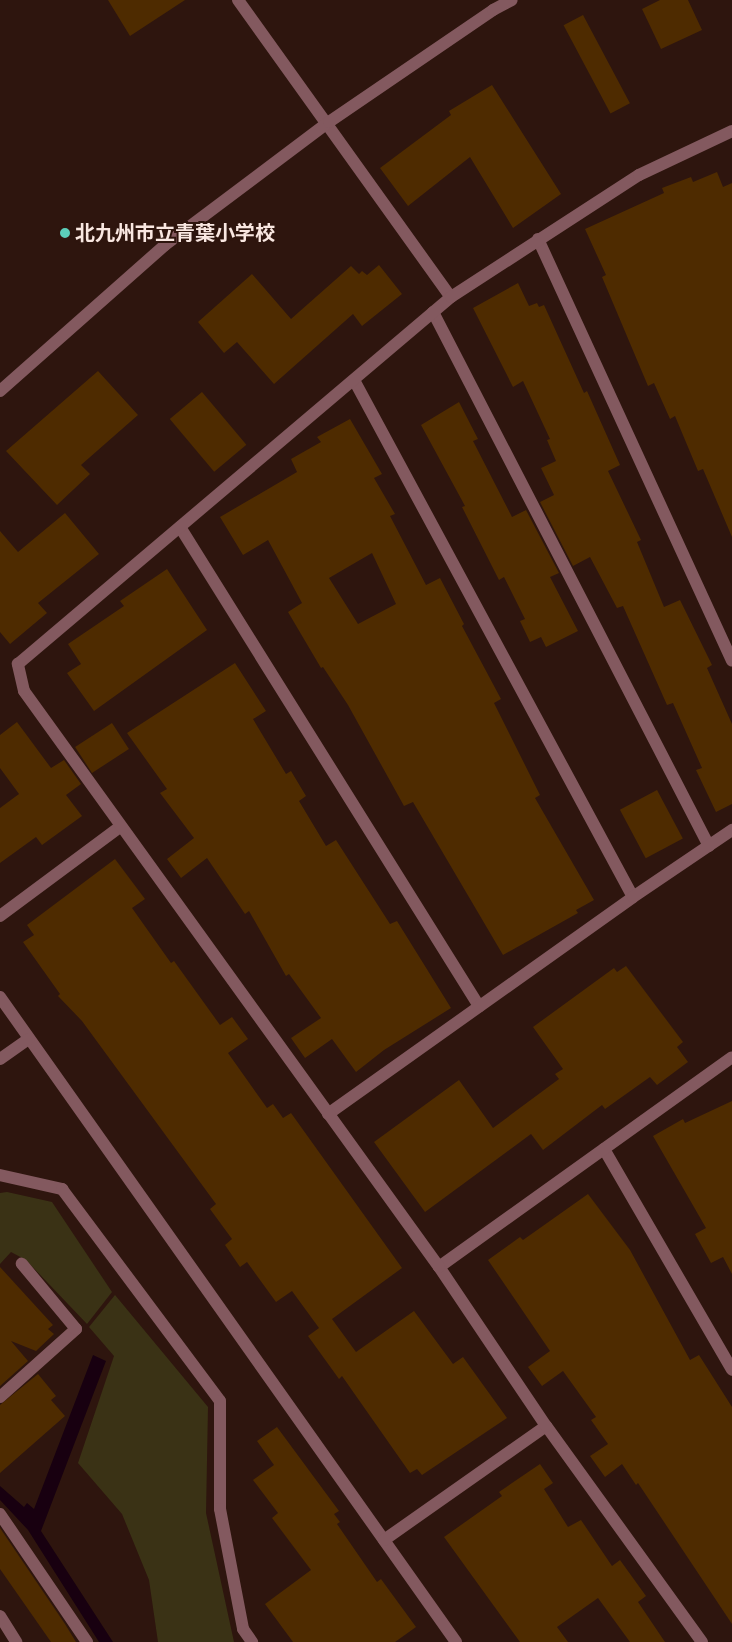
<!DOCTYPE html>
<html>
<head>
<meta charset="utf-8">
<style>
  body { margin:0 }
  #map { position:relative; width:732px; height:1642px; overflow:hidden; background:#2e150e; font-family:Jost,"Noto Sans JP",sans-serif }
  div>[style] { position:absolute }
  .green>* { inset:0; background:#3a3215 }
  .water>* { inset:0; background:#180010 }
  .building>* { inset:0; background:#4e2b00; transform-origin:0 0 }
  .minor>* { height:12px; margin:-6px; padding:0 6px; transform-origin:6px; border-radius:6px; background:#83595f }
  .dots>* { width:14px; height:14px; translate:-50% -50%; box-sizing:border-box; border:2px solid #2e150e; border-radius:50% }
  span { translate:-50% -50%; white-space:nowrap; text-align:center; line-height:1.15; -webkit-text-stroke:4px #2e150e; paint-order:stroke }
  .poi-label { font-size:20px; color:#f9e7e1; font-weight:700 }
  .left { translate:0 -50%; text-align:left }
</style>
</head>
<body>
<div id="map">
  <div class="green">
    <div style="clip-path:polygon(7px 1192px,52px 1202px,112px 1292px,87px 1324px,26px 1260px,11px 1252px,0 1264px,0 1193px)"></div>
    <div style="clip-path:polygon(115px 1295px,208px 1407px,206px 1513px,234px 1642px,158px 1642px,149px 1580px,122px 1514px,78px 1463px,114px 1356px,89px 1327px)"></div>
  </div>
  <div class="water">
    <div style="clip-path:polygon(93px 1355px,106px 1361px,41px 1531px,113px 1642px,99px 1642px,28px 1530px,0 1500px,0 1486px,24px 1507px,27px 1503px,34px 1509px)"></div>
  </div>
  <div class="building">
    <div style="clip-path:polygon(108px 0,185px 0,130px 36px)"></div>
    <div style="clip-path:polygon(660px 0,688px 0,702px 30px,661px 49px,642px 9px)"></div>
    <div style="left:583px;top:15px;width:100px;height:22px;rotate:62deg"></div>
    <div style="clip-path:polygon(492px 85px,561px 194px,513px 228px,470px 157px,408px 206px,380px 168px,451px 115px,449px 111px)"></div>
    <div style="clip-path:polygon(717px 172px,723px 187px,732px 183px,732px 537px,703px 469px,698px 471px,675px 416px,670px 419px,654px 383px,648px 386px,602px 277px,606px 275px,585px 229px,664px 193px,662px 188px,691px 177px,693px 182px)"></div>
    <div style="clip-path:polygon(379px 265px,402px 294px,362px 326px,353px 314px,274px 384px,237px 342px,224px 353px,198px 322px,252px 274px,291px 319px,351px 266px,359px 274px,362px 271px,367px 275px)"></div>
    <div style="clip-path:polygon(518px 283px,529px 306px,537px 303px,539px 307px,544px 305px,584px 393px,587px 391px,620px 465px,608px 471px,641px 540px,637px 542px,664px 607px,680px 600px,712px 665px,707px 668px,732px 724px,732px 804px,716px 812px,696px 770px,702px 768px,673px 703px,667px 705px,623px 606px,617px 608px,590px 557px,573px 566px,540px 502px,554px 495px,541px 468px,556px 461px,547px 440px,550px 439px,523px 381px,513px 387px,473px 308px)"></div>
    <div style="clip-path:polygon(98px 371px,138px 415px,81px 465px,90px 474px,57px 505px,6px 451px)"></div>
    <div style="left:202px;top:392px;width:69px;height:42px;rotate:50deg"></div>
    <div style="clip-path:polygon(459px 402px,478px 439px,473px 441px,512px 517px,526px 510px,559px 573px,550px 577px,578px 631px,546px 647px,541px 637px,530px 642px,520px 621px,525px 619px,504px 577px,499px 580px,462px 507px,465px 506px,421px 425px)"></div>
    <div style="clip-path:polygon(evenodd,350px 419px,382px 474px,374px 478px,395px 514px,390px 516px,426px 585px,440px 578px,464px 624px,462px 626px,501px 699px,494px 703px,540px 795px,535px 798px,594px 900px,576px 910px,578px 913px,503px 955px,413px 802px,404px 806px,348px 705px,323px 667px,321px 668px,288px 612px,302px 603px,268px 540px,243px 555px,220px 517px,297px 472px,291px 459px,321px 442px,317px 437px,350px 419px,372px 553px,396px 604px,358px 624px,329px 578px,372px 553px)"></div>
    <div style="clip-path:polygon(65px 513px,99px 554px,38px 603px,47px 613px,10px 644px,0 632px,0 531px,18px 552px)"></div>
    <div style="clip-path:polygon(167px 569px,207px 630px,94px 711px,67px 673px,81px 664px,68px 644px,124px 606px,120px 601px)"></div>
    <div style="clip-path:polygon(235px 663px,266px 711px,253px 719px,286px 774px,291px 771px,306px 796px,299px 801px,326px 846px,336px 840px,390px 924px,397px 921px,451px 1008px,384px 1050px,356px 1072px,332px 1039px,305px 1058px,291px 1038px,321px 1018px,289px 974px,286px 976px,249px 911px,245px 914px,207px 858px,181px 878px,167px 859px,194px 838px,160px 793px,167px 789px,127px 733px)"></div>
    <div style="clip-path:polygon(17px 722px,51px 768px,64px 760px,81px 784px,66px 795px,82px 816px,42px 845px,36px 837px,0 863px,0 808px,19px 794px,0 768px,0 735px)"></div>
    <div style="left:112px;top:723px;width:31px;height:44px;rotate:57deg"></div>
    <div style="left:657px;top:790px;width:55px;height:42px;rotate:62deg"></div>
    <div style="clip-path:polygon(115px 859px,145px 899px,132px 908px,171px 963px,174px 961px,220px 1025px,232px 1017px,248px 1039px,228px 1053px,267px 1108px,273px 1104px,283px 1118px,291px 1113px,402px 1268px,332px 1319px,356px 1352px,414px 1311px,453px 1364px,463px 1357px,507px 1418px,422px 1475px,417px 1469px,410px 1473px,342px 1376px,339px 1379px,308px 1336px,319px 1328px,292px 1291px,276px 1302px,247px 1262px,240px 1267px,225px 1245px,232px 1239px,210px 1209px,216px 1204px,82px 1021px,58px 996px,60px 994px,23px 942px,34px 935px,27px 925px)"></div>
    <div style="clip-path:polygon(626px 966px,683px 1042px,677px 1047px,688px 1062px,657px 1085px,650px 1077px,605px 1109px,602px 1105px,543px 1150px,531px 1134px,425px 1212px,374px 1142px,459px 1080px,493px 1128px,559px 1079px,555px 1074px,563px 1069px,533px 1027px,614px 968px,617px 972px)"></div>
    <div style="clip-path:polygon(732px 1101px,732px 1274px,723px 1257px,711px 1263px,695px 1234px,706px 1228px,653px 1136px,683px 1119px,685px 1123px)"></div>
    <div style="clip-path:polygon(588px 1194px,630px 1250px,690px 1360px,699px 1355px,732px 1407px,732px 1624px,638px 1483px,636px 1485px,622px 1464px,605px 1477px,590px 1456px,608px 1444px,591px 1420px,596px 1417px,563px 1371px,542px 1386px,528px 1367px,550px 1351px,488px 1260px,520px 1237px,523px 1240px)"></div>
    <div style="clip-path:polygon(0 1267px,53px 1325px,48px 1329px,54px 1334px,36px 1351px,11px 1341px,28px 1361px,0 1386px)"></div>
    <div style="clip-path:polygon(38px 1374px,56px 1396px,51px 1400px,65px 1416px,0 1473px,0 1405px)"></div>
    <div style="clip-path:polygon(277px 1427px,339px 1511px,334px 1514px,340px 1522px,337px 1524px,377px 1582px,381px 1579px,416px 1627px,395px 1642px,293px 1642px,265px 1604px,311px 1570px,272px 1518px,278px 1513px,253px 1480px,274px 1465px,257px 1441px)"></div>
    <div style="clip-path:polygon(540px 1464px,553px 1483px,544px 1489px,568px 1527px,581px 1520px,612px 1566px,620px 1560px,646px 1596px,638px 1602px,665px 1642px,630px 1642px,598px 1598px,557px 1627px,568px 1642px,520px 1642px,444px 1537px,502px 1496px,499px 1492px)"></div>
    <div style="clip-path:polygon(0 1528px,65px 1624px,76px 1642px,51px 1642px,0 1569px)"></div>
  </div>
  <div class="minor">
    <div style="left:238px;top:0;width:365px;rotate:54.4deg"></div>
    <div style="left:538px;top:239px;width:464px;rotate:65.3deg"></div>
    <div style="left:433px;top:312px;width:601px;rotate:62.67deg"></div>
    <div style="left:354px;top:380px;width:587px;rotate:61.65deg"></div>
    <div style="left:0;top:391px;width:220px;rotate:-41.5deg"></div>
    <div style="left:165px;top:245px;width:205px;rotate:-36.9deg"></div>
    <div style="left:329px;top:122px;width:199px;rotate:-34.3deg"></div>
    <div style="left:493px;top:10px;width:21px;rotate:-28deg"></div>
    <div style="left:180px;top:527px;width:565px;rotate:58.03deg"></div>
    <div style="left:0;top:916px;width:149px;rotate:-36.6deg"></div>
    <div style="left:0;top:997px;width:790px;rotate:54.74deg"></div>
    <div style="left:0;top:1059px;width:35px;rotate:-35deg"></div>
    <div style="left:328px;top:1114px;width:374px;rotate:-35.4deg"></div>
    <div style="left:633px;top:897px;width:120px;rotate:-34.1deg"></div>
    <div style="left:604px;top:1149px;width:255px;rotate:59.9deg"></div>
    <div style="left:0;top:1175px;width:64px;rotate:12.7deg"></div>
    <div style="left:62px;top:1189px;width:264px;rotate:53.3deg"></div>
    <div style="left:220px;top:1401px;width:108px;rotate:90deg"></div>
    <div style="left:220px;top:1509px;width:122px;rotate:79.1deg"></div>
    <div style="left:243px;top:1629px;width:16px;rotate:55deg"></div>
    <div style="left:439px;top:1267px;width:360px;rotate:-35.6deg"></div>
    <div style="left:0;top:1397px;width:102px;rotate:-41.8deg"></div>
    <div style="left:76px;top:1329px;width:85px;rotate:-129.7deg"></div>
    <div style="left:0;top:1514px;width:155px;rotate:55.8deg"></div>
    <div style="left:384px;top:1540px;width:198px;rotate:-35.1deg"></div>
    <div style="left:0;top:1616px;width:31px;rotate:58deg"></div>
    <div style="left:702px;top:1642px;width:266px;rotate:-125.8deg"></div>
    <div style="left:546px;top:1426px;width:192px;rotate:-123.9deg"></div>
    <div style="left:439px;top:1267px;width:710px;rotate:-125.77deg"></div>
    <div style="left:24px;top:691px;width:28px;rotate:-103deg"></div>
    <div style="left:18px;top:664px;width:568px;rotate:-40.28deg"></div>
    <div style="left:451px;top:297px;width:224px;rotate:-33deg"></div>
    <div style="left:639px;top:175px;width:103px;rotate:-25.3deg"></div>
  </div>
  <div class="dots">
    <div style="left:65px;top:233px;background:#5cceba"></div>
  </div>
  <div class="poi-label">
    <span class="left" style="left:75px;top:233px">北九州市立青葉小学校</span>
  </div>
</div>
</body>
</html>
